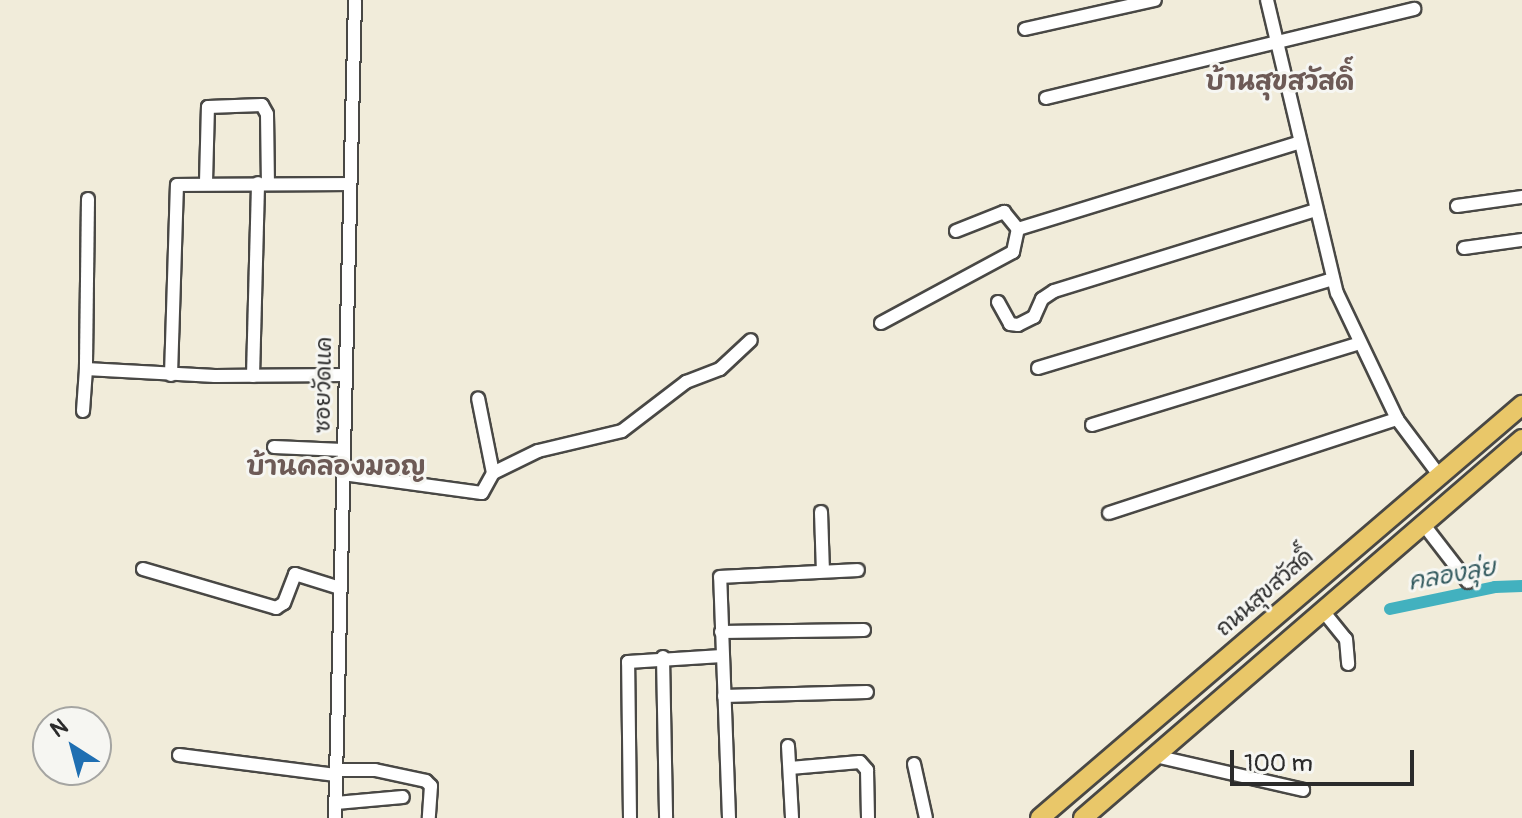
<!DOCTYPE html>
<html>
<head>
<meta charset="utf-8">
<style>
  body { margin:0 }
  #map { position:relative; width:1522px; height:818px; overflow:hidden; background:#f1ecda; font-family:Pangolin,"Playpen Sans Thai",sans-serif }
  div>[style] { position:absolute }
  .canal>* { height:12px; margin:-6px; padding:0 6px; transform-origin:6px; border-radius:6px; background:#42b1bf }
  .roads { filter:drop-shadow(2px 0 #494845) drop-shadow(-2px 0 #494845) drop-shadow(0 2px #494845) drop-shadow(0 -2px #494845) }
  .street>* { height:12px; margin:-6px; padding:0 6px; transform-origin:6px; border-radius:6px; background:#fff }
  .primary>* { height:18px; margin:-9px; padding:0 9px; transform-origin:9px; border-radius:9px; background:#e9c769 }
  span { translate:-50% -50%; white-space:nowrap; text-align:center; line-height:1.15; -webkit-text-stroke:6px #f6f6f2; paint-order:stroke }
  .street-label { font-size:22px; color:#2b2b2b }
  .water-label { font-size:24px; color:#335a5f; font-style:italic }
  .quarter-label { font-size:26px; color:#6d5a56; font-weight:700 }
  .north { position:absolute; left:32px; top:706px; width:80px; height:80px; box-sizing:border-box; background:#f6f6f2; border:2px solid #a5a5a2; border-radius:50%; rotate:324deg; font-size:22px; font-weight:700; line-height:32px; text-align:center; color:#2b2b2b }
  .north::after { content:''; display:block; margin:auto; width:28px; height:36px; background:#1f6fb2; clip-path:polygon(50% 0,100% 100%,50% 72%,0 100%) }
  .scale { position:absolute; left:1230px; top:750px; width:184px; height:36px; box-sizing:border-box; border:4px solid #2b2b2b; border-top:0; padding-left:10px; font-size:24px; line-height:28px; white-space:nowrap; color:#2b2b2b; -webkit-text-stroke:6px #f6f6f2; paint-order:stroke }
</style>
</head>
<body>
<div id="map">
  <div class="canal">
    <div style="left:1390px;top:609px;width:107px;rotate:-11.8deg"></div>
    <div style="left:1495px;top:587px;width:27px;rotate:-2deg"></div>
  </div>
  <div class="roads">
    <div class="street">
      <div style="left:1267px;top:0;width:301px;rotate:76.6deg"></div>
      <div style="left:1337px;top:293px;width:140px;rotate:64.5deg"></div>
      <div style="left:1397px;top:419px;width:70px;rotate:53.1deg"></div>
      <div style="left:1025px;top:29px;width:133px;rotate:-12.6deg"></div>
      <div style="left:1046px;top:98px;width:379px;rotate:-13.6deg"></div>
      <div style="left:206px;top:182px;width:75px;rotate:-88.5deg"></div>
      <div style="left:208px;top:107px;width:54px;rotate:-2.1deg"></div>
      <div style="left:262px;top:105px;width:10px;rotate:61deg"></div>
      <div style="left:267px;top:114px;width:69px;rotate:89.2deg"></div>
      <div style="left:88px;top:199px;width:170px;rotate:90.7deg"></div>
      <div style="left:86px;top:369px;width:129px;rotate:3.1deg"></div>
      <div style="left:215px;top:376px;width:130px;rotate:-0.4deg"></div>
      <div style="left:1457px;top:206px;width:66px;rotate:-7.9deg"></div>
      <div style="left:956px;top:231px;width:52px;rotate:-21.6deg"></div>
      <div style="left:1004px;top:212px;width:22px;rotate:51deg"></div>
      <div style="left:1464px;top:248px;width:59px;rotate:-7.9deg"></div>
      <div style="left:998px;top:302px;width:25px;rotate:61deg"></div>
      <div style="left:1010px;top:324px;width:8px;rotate:7deg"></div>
      <div style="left:1018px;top:325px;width:18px;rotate:-27deg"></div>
      <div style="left:1034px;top:317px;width:20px;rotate:-66deg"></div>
      <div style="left:1042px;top:299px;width:14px;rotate:-34deg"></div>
      <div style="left:1054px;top:291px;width:274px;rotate:-17.2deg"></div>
      <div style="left:881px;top:323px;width:150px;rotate:-28.3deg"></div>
      <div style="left:1013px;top:252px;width:24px;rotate:-78deg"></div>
      <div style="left:1018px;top:229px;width:295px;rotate:-17.1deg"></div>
      <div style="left:1038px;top:368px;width:308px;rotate:-16.8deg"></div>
      <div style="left:171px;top:375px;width:190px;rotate:-88.2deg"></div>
      <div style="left:177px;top:185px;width:170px;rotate:-0.3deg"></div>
      <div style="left:253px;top:376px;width:193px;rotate:-88.5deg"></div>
      <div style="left:83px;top:411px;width:42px;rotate:-85.9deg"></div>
      <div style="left:1092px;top:425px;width:280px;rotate:-17deg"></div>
      <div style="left:274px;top:447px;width:69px;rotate:2.5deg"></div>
      <div style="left:493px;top:473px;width:50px;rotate:-26.1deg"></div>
      <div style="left:538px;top:451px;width:86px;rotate:-13.4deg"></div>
      <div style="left:622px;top:431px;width:81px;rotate:-37.4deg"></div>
      <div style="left:686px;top:382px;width:36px;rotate:-21deg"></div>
      <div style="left:720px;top:369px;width:42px;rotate:-43.1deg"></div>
      <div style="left:343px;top:474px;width:140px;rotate:7.8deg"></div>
      <div style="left:482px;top:493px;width:23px;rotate:-61deg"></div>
      <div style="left:493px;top:473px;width:76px;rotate:-101.3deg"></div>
      <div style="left:821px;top:512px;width:59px;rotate:88.1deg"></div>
      <div style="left:1109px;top:513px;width:303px;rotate:-18.1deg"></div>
      <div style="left:1424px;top:525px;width:72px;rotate:52.3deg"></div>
      <div style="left:143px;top:569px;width:139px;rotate:16.3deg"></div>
      <div style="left:276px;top:608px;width:9px;rotate:-32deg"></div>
      <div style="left:284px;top:603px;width:31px;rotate:-69deg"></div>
      <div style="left:295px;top:574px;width:47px;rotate:17.3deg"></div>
      <div style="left:1323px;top:611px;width:36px;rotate:51deg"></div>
      <div style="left:1346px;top:639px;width:25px;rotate:85deg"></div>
      <div style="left:721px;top:632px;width:143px;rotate:-0.8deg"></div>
      <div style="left:663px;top:657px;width:161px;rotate:88.9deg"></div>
      <div style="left:724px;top:696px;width:143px;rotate:-1.6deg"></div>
      <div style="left:788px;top:746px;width:72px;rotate:86.8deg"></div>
      <div style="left:179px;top:755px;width:158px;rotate:7.3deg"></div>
      <div style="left:1155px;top:756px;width:152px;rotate:12.9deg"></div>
      <div style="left:914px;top:764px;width:55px;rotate:77.5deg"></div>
      <div style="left:790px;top:768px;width:70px;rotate:-4.9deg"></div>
      <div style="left:860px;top:762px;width:11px;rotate:49deg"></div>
      <div style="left:867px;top:770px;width:48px;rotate:88.8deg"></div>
      <div style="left:337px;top:770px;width:38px"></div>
      <div style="left:375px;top:770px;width:52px;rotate:12.2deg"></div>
      <div style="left:426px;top:781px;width:7px;rotate:45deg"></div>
      <div style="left:431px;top:786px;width:32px;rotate:94deg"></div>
      <div style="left:336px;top:803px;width:67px;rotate:-5.1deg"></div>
      <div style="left:335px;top:818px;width:818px;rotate:-88.6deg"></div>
      <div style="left:630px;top:818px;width:156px;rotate:-90.7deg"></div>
      <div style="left:628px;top:662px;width:94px;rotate:-3.7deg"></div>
      <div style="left:729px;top:818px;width:241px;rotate:-92.1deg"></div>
      <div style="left:720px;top:577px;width:138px;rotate:-2.9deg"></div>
    </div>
    <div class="primary">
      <div style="left:1040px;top:818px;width:635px;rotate:-40.59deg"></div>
      <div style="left:1083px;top:818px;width:580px;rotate:-40.8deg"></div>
    </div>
  </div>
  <div class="street-label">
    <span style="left:324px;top:385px;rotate:-89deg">ซอยวัดแค</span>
    <span style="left:1265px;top:593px;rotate:-41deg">ถนนสุขสวัสดิ์</span>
  </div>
  <div class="water-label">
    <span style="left:1452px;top:575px;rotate:-10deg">คลองลุ่ย</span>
  </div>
  <div class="quarter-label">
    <span style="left:1280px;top:83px">บ้านสุขสวัสดิ์</span>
    <span style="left:336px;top:468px">บ้านคลองมอญ</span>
  </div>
  <div class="north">N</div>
  <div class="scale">100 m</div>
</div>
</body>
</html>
